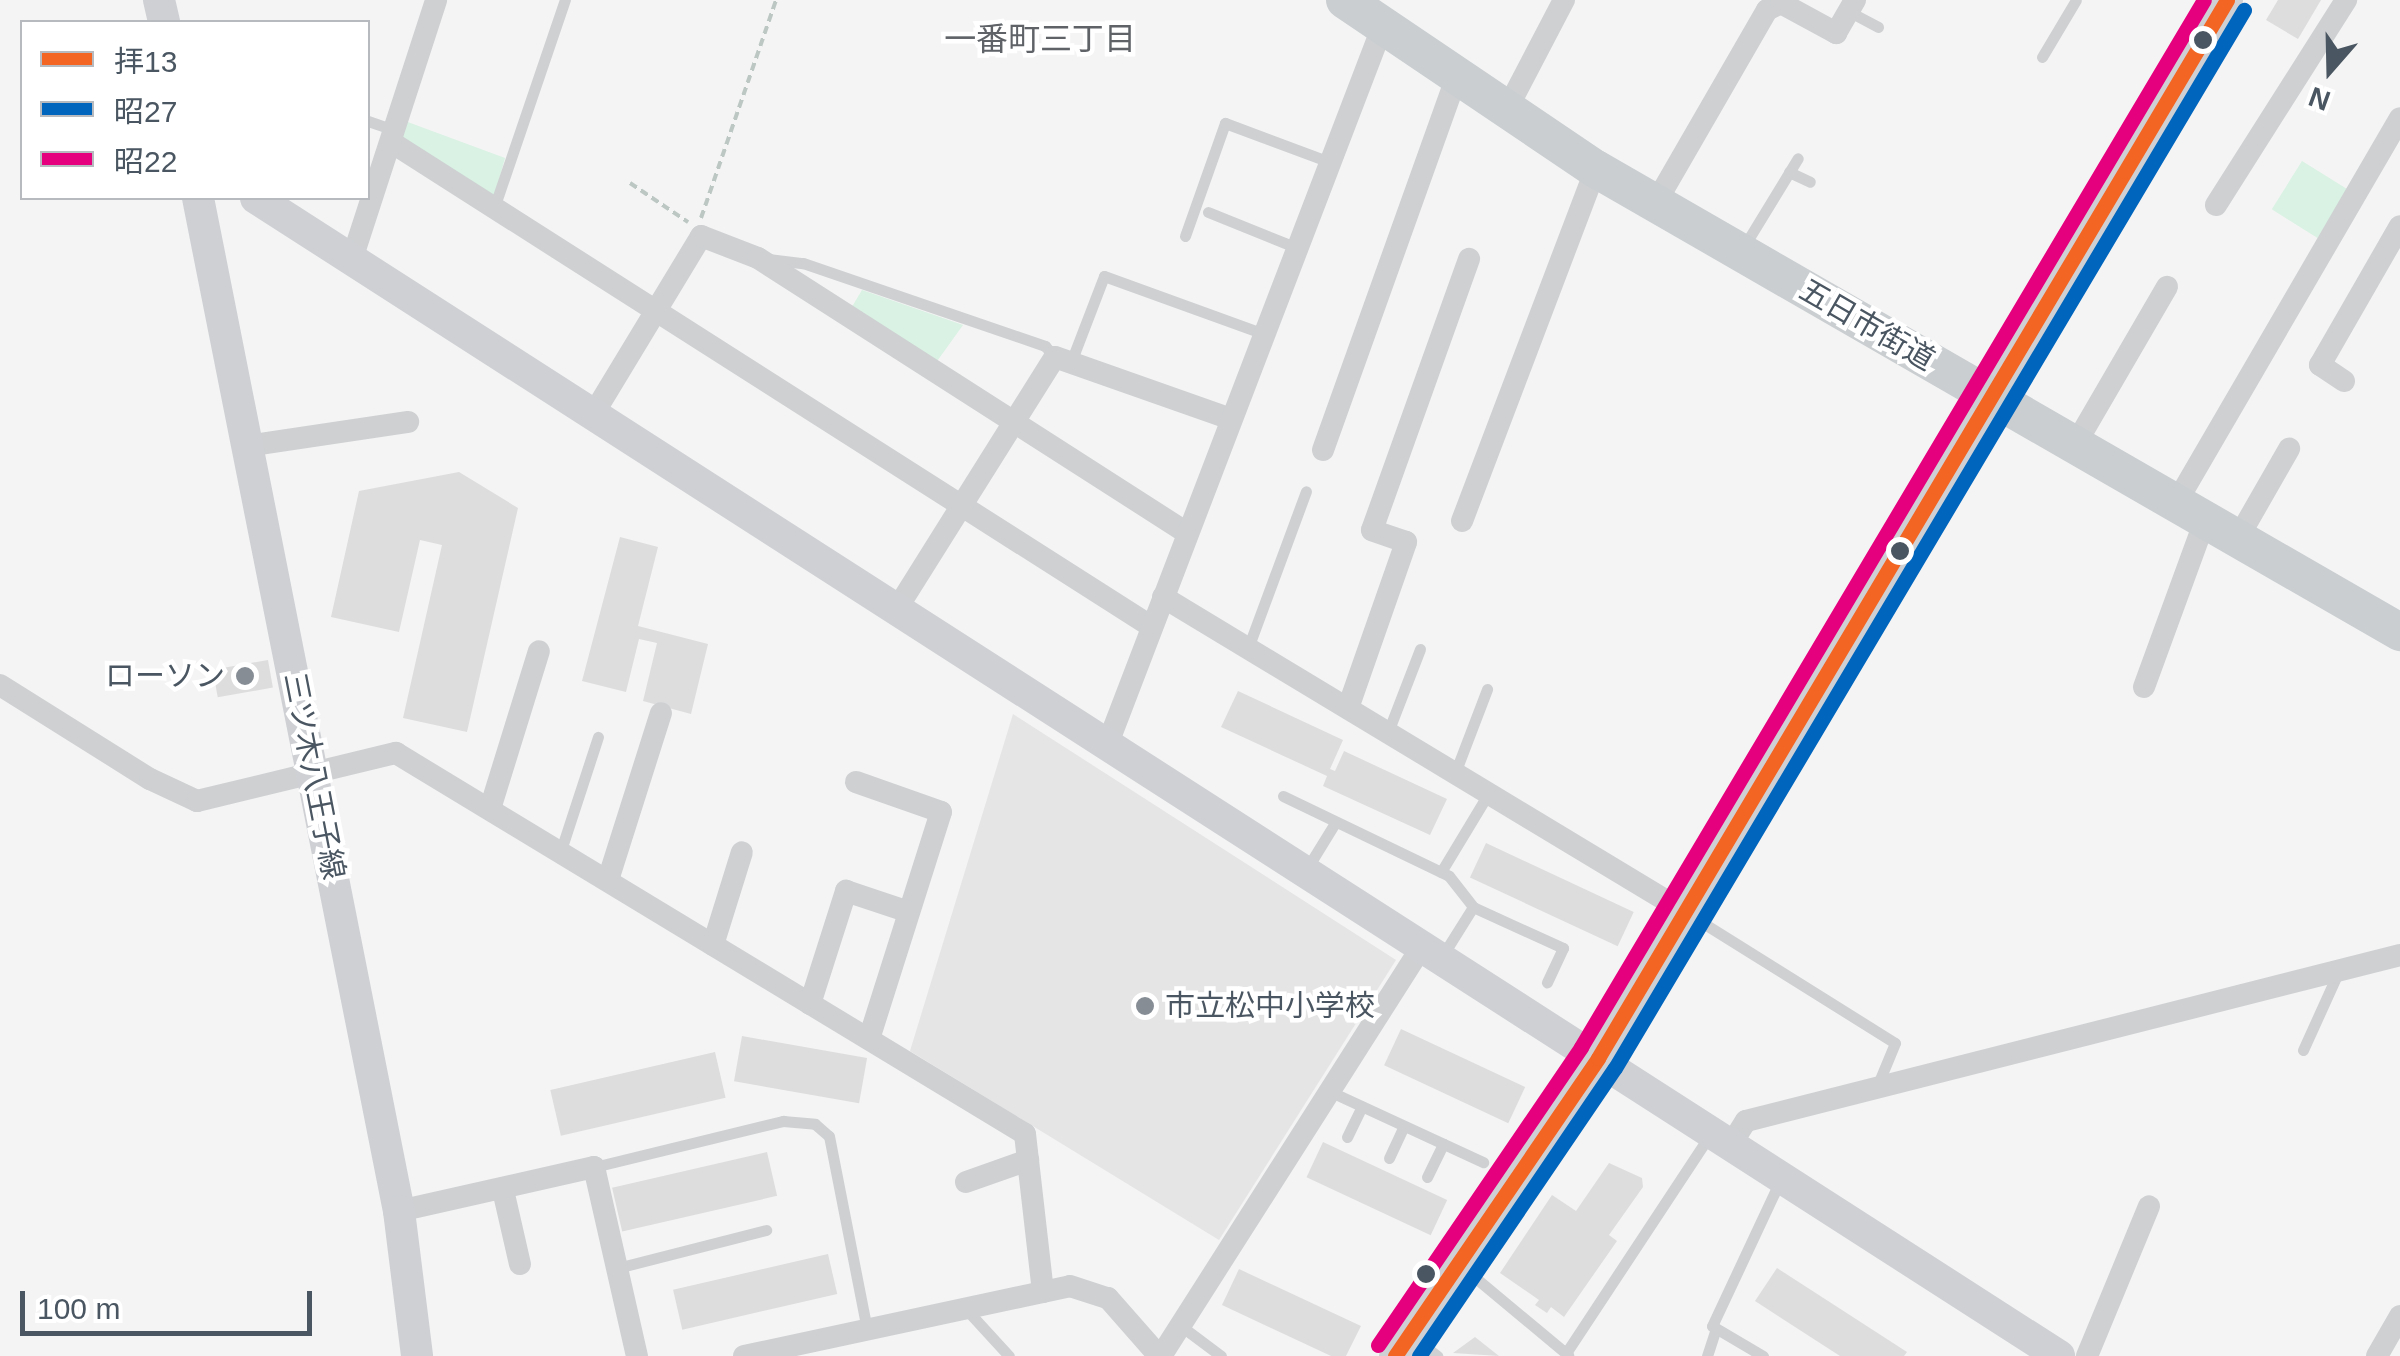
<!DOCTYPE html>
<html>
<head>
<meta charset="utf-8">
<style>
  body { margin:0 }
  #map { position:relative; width:2400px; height:1356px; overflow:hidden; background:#f4f4f4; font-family:Helvetica,"Noto Sans JP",sans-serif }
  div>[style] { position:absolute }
  .education>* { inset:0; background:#e6e5e6 }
  .green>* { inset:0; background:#d9f2e3; transform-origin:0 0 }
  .building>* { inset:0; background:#ddddde; transform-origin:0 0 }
  .path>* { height:4px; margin-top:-2px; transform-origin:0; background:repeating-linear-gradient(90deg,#bcc7c4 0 8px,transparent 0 13px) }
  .lane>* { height:11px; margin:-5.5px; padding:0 5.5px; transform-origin:5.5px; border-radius:5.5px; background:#ced0d2 }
  .street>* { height:22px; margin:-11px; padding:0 11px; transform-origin:11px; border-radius:11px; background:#ced0d2 }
  .secondary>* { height:32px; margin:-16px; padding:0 16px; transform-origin:16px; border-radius:16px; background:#ced0d4 }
  .primary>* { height:38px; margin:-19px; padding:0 19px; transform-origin:19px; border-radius:19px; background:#caced1 }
  .bus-1>* { height:15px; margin:-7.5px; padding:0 7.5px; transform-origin:7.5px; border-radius:7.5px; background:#f26522 }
  .bus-2>* { height:15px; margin:-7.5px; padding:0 7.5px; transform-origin:7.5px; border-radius:7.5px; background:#0065bd }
  .bus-3>* { height:15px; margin:-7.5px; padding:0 7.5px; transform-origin:7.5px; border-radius:7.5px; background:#e5007d }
  .dots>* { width:28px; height:28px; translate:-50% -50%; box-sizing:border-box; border:5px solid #fff; border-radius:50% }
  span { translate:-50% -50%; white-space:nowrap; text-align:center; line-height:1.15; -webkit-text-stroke:9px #fff; paint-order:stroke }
  .street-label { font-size:30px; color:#4a5661 }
  .poi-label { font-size:30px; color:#4a5661 }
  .right { translate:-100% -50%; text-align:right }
  .left { translate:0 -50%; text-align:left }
  .neighbourhood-label { font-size:32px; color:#5f6368 }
  .legend { position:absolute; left:20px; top:20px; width:350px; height:180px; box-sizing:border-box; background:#fff; border:2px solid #b7bbc0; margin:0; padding:12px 18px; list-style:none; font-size:30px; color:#4a5661 }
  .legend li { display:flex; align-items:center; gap:20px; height:50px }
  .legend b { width:50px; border:2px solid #b7bbc0 }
  .north { position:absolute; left:2280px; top:20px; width:100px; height:100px; -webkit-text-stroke:8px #fff; paint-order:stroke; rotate:200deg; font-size:28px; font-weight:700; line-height:40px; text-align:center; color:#4a5661 }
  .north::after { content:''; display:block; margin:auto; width:35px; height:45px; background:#4a5661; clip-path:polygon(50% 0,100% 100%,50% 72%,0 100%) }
  .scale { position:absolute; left:20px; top:1291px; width:292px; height:45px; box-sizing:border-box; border:5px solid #4a5661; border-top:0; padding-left:12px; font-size:30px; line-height:35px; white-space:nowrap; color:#4a5661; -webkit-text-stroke:8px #fff; paint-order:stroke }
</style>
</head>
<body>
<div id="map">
  <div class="education">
    <div style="clip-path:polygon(1013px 714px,1396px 960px,1219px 1240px,910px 1051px)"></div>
  </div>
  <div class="green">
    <div style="clip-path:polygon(405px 121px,505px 158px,494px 198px,401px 143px)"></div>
    <div style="left:2302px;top:161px;width:54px;height:57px;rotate:32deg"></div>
    <div style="clip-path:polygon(862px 290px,963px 325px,935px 364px,850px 310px)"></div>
  </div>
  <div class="building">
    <div style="clip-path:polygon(2278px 0,2321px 0,2298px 39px,2266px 20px)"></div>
    <div style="clip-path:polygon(459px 472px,518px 508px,467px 732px,403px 718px,442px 545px,420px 540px,399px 632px,331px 617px,359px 491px)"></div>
    <div style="clip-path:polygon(620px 537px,658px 547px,638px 626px,708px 644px,691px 714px,643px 701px,657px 643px,639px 639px,626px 692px,582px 681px)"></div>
    <div style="left:268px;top:660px;width:28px;height:56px;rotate:80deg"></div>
    <div style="clip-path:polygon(1238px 691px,1343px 740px,1330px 769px,1335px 771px,1344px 751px,1447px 799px,1430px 835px,1323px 786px,1327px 776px,1221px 727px)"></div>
    <div style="left:1486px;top:843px;width:163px;height:38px;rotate:25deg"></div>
    <div style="left:1401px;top:1029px;width:137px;height:40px;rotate:25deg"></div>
    <div style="left:742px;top:1036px;width:127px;height:46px;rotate:10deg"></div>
    <div style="left:715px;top:1052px;width:47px;height:169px;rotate:77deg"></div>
    <div style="left:1323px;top:1142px;width:137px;height:39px;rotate:25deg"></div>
    <div style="left:767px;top:1152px;width:45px;height:159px;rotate:77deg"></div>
    <div style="clip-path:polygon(1609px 1163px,1642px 1178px,1643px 1187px,1609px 1235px,1617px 1241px,1564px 1317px,1551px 1307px,1547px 1313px,1535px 1305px,1539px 1300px,1500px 1273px,1552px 1195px,1576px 1211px)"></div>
    <div style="left:828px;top:1254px;width:41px;height:159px;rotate:77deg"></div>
    <div style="clip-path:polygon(1777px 1268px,1907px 1352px,1904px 1356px,1840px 1356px,1755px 1301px)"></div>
    <div style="clip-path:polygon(1239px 1269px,1361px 1326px,1346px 1356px,1331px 1356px,1222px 1305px)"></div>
    <div style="clip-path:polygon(1475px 1337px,1499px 1356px,1453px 1353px)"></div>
  </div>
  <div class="path">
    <div style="left:630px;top:183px;width:70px;rotate:33.9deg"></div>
    <div style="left:701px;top:218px;width:231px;rotate:-71deg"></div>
  </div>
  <div class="lane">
    <div style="left:1848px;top:11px;width:34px;rotate:28deg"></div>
    <div style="left:2042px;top:57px;width:66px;rotate:-59.2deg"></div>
    <div style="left:368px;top:121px;width:28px;rotate:19deg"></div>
    <div style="left:1789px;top:172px;width:23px;rotate:25deg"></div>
    <div style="left:494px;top:208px;width:220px;rotate:-71.2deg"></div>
    <div style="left:1208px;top:212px;width:96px;rotate:22deg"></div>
    <div style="left:1185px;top:236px;width:120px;rotate:-70.5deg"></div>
    <div style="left:1225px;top:123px;width:112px;rotate:20.4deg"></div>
    <div style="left:1743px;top:248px;width:105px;rotate:-58.6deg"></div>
    <div style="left:768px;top:259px;width:35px;rotate:7deg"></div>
    <div style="left:803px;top:263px;width:256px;rotate:18.9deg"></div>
    <div style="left:1045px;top:346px;width:15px;rotate:48deg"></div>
    <div style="left:1071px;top:362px;width:92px;rotate:-69deg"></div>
    <div style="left:1104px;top:276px;width:170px;rotate:19.9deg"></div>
    <div style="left:1248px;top:648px;width:167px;rotate:-69.7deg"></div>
    <div style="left:1388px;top:732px;width:89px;rotate:-68.9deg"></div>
    <div style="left:1455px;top:773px;width:90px;rotate:-69.1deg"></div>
    <div style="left:1283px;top:796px;width:184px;rotate:25.7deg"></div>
    <div style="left:1449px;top:876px;width:39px;rotate:52deg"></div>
    <div style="left:1473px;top:907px;width:99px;rotate:24.5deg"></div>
    <div style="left:1563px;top:948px;width:38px;rotate:115deg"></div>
    <div style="left:561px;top:850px;width:119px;rotate:-71.9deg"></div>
    <div style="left:1306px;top:870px;width:55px;rotate:-58.3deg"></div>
    <div style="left:1441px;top:872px;width:91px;rotate:-58.9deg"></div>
    <div style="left:1687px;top:913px;width:245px;rotate:32deg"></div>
    <div style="left:1895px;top:1043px;width:44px;rotate:112.5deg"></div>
    <div style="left:1441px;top:958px;width:60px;rotate:-57.9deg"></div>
    <div style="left:2303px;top:1050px;width:85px;rotate:-65.6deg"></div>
    <div style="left:1329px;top:1091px;width:170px;rotate:24.8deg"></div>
    <div style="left:1347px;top:1137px;width:34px;rotate:-64deg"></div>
    <div style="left:1389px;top:1158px;width:35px;rotate:-65deg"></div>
    <div style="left:594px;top:1167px;width:195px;rotate:-13.7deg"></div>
    <div style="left:783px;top:1121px;width:32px;rotate:5deg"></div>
    <div style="left:815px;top:1124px;width:18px;rotate:41deg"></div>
    <div style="left:829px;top:1136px;width:197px;rotate:78.9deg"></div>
    <div style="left:1427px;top:1177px;width:37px;rotate:-64deg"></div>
    <div style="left:1460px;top:1265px;width:141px;rotate:39.8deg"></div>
    <div style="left:617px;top:1268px;width:154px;rotate:-14.3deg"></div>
    <div style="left:965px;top:1308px;width:65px;rotate:47.5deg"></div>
    <div style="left:1181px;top:1326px;width:50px;rotate:36.9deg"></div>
    <div style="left:1413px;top:1337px;width:31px;rotate:38deg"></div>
    <div style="left:1566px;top:1353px;width:260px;rotate:-56.6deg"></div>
    <div style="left:1707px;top:1356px;width:29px;rotate:-72deg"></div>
    <div style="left:1763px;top:1356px;width:59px;rotate:-149.5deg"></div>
    <div style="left:1712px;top:1326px;width:160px;rotate:-64.9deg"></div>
  </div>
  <div class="street">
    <div style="left:1507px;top:109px;width:123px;rotate:-62.4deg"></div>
    <div style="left:391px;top:142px;width:902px;rotate:32.51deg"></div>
    <div style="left:1655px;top:204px;width:224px;rotate:-60deg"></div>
    <div style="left:1767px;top:10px;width:16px;rotate:-27deg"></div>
    <div style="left:1781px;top:3px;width:63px;rotate:28.6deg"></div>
    <div style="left:1836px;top:33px;width:38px;rotate:-60deg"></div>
    <div style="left:2216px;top:205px;width:243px;rotate:-57.6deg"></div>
    <div style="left:352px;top:259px;width:272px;rotate:-72deg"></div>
    <div style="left:2344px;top:381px;width:29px;rotate:-146deg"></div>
    <div style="left:2320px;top:365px;width:160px;rotate:-60.1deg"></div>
    <div style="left:594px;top:413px;width:207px;rotate:-58.8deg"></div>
    <div style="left:701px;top:236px;width:61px;rotate:21.1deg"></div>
    <div style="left:758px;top:258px;width:510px;rotate:32.66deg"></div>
    <div style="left:2075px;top:445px;width:183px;rotate:-59.8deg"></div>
    <div style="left:247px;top:446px;width:163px;rotate:-8.5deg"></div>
    <div style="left:1323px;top:450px;width:398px;rotate:-70.3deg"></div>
    <div style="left:2176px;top:503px;width:445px;rotate:-59.8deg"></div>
    <div style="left:1462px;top:521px;width:377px;rotate:-69.2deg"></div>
    <div style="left:2238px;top:538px;width:103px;rotate:-60.2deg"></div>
    <div style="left:1163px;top:597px;width:610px;rotate:31.11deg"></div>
    <div style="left:898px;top:607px;width:295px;rotate:-57.9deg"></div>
    <div style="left:1055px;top:357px;width:187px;rotate:19.4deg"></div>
    <div style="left:0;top:685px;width:177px;rotate:32.1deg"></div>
    <div style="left:150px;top:779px;width:52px;rotate:25.1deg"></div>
    <div style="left:197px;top:801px;width:205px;rotate:-13.6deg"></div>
    <div style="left:396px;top:753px;width:735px;rotate:31.2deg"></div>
    <div style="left:1025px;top:1134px;width:159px;rotate:83.5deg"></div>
    <div style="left:2144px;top:687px;width:178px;rotate:-69.9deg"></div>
    <div style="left:1348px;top:708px;width:176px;rotate:-70.7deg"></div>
    <div style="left:1406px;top:542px;width:36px;rotate:-161deg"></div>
    <div style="left:1372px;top:530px;width:288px;rotate:-70.3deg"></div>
    <div style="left:1108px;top:743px;width:769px;rotate:-69.04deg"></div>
    <div style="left:856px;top:782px;width:90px;rotate:19.4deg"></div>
    <div style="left:941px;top:812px;width:238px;rotate:107.6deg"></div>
    <div style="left:490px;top:809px;width:165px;rotate:-72.8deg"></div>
    <div style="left:608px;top:880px;width:175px;rotate:-72.4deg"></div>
    <div style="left:713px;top:945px;width:97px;rotate:-72.7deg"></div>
    <div style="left:810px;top:1004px;width:119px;rotate:-72.3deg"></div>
    <div style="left:846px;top:891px;width:66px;rotate:18.4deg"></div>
    <div style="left:1732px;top:1143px;width:26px;rotate:-58deg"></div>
    <div style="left:1746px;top:1121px;width:675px;rotate:-14.24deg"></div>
    <div style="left:966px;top:1182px;width:66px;rotate:-19.5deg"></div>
    <div style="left:503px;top:1190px;width:76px;rotate:77.1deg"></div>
    <div style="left:399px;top:1211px;width:200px;rotate:-12.7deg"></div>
    <div style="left:594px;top:1167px;width:194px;rotate:77.2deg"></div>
    <div style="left:744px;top:1356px;width:333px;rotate:-12.1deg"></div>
    <div style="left:1070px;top:1286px;width:40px;rotate:18deg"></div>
    <div style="left:1108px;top:1298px;width:77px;rotate:48.7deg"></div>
    <div style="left:1161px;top:1356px;width:486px;rotate:-57.5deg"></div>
    <div style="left:2087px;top:1356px;width:162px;rotate:-67.5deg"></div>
    <div style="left:2377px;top:1356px;width:46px;rotate:-60.1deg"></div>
  </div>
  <div class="secondary">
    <div style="left:159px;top:0;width:23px;rotate:77deg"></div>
    <div style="left:198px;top:198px;width:1033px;rotate:78.78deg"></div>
    <div style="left:399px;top:1211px;width:146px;rotate:82.9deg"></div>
    <div style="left:256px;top:198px;width:2143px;rotate:32.71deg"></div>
    <div style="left:1395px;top:1356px;width:361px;rotate:-55.7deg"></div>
    <div style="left:1598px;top:1058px;width:1231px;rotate:-59.27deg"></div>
  </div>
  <div class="primary">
    <div style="left:1345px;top:0;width:303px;rotate:34deg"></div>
    <div style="left:1596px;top:169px;width:928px;rotate:29.94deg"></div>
  </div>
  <div class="bus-1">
    <div style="left:1395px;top:1356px;width:361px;rotate:-55.7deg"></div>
    <div style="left:1598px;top:1058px;width:1231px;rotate:-59.27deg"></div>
  </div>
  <div class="bus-2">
    <div style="left:1419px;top:1356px;width:348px;rotate:-55.8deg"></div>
    <div style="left:1615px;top:1068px;width:1231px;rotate:-59.27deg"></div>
  </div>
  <div class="bus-3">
    <div style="left:1378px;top:1345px;width:361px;rotate:-55.7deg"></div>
    <div style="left:1581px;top:1047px;width:1218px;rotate:-59.25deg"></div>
  </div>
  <div class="dots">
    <div style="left:2203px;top:40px;background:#4a5661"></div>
    <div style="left:1900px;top:551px;background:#4a5661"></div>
    <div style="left:245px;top:676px;background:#868d94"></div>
    <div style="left:1145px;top:1006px;background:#868d94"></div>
    <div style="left:1426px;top:1274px;background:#4a5661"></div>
  </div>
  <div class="street-label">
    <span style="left:1867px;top:325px;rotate:30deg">五日市街道</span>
    <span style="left:314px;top:776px;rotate:79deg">三ツ木八王子線</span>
  </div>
  <div class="poi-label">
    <span class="right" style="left:225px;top:676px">ローソン</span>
    <span class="left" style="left:1165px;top:1006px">市立松中小学校</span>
  </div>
  <div class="neighbourhood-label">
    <span style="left:1040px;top:39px">一番町三丁目</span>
  </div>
  <ul class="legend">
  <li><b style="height:12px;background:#f26522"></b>拝13</li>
  <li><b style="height:12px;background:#0065bd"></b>昭27</li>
  <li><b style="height:12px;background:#e5007d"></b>昭22</li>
  </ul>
  <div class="north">N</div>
  <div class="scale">100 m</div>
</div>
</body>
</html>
